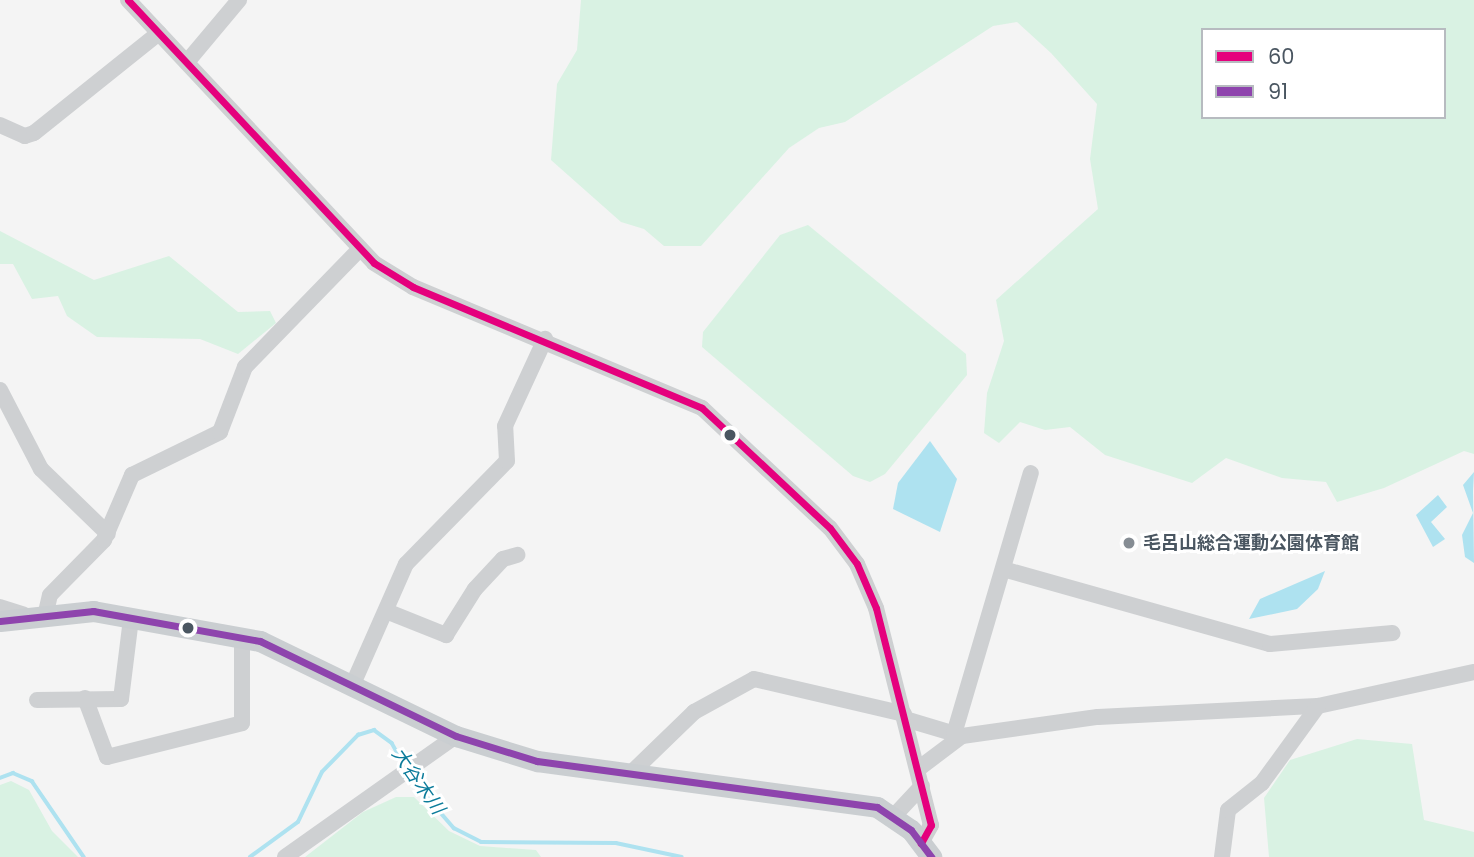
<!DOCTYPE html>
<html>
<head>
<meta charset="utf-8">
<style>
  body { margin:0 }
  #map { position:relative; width:1474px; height:857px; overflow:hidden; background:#f4f4f4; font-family:Poppins,"Noto Sans JP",sans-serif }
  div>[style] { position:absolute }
  .green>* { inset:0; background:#d9f2e3 }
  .water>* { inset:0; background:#aee2f0 }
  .stream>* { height:3.5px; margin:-1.75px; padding:0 1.75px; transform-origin:1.75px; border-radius:1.75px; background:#aee2f0 }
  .minor>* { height:16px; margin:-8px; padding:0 8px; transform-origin:8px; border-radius:8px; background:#ced0d2 }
  .major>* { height:21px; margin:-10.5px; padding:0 10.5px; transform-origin:10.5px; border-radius:10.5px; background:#caced1 }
  .bus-1>* { height:7px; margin:-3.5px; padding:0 3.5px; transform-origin:3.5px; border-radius:3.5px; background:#e5007d }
  .bus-2>* { height:7px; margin:-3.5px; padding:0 3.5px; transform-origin:3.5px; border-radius:3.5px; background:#8e44ad }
  .dots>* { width:19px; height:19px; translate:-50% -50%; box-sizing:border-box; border:4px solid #fff; border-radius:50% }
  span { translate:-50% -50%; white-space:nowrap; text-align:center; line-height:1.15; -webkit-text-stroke:6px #fff; paint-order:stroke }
  .poi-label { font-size:18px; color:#4a5661; font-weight:700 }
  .left { translate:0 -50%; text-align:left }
  .water-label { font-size:19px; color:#0c7c9b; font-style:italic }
  .legend { position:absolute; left:1201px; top:28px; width:245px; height:91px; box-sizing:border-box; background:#fff; border:2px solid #b7bbc0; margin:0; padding:9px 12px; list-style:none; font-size:21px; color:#4a5661 }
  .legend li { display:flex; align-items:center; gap:14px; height:35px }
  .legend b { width:35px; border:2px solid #b7bbc0 }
</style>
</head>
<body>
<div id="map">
  <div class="green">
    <div style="clip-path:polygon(evenodd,581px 0,1474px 0,1474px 454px,1464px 451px,1384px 488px,1337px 502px,1326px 482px,1282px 478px,1226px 458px,1192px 483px,1105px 455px,1070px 427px,1045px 430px,1020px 422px,999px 443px,984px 433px,987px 393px,1004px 341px,996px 300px,1098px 209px,1090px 159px,1097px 104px,1051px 53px,1017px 22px,993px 26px,845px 122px,819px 128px,789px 148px,701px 246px,664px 246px,644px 229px,621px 222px,551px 160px,557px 84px,577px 50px,581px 0,1203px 30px,1444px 30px,1444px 117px,1203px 117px,1203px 30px)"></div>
    <div style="clip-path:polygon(808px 225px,966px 354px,967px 375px,885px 474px,870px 482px,853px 476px,702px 347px,703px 332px,780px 235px)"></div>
    <div style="clip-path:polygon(0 231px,94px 280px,169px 256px,238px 312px,270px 311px,276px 323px,238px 354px,200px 339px,97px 337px,67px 316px,58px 296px,32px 299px,13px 264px,0 264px)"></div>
    <div style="clip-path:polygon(1357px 739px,1412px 744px,1424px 820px,1474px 832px,1474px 857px,1269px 857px,1264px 798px,1290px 760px)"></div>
    <div style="clip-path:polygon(11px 781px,29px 790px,52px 831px,78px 857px,0 857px,0 785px)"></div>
    <div style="clip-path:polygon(396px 797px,414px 797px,449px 831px,480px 846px,536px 850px,541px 857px,305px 857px,363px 812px)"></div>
  </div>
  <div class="water">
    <div style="clip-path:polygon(930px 441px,957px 479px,940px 532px,893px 509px,898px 483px)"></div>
    <div style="clip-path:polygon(1474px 472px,1473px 491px,1474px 563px,1465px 557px,1462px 535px,1473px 513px,1463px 485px)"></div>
    <div style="clip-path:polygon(1438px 495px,1447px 507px,1431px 522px,1445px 539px,1433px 547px,1416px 515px)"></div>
    <div style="clip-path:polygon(1325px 571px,1318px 589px,1297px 609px,1249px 619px,1260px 599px)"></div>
  </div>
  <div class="stream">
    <div style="left:409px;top:776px;width:69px;rotate:49.1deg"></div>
    <div style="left:454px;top:828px;width:30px;rotate:27deg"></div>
    <div style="left:481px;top:842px;width:135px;rotate:0.4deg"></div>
    <div style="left:616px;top:843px;width:67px;rotate:12deg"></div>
    <div style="left:0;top:778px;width:14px;rotate:-21deg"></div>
    <div style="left:13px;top:773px;width:21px;rotate:23deg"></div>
    <div style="left:32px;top:781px;width:92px;rotate:55.6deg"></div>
    <div style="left:250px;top:857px;width:59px;rotate:-36.1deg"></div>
    <div style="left:298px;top:822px;width:55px;rotate:-64.4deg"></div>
    <div style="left:322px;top:772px;width:52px;rotate:-45.8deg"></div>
    <div style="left:358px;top:735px;width:17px;rotate:-17deg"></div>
    <div style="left:374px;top:730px;width:22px;rotate:36deg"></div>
    <div style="left:392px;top:743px;width:26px;rotate:61deg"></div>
  </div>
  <div class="minor">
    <div style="left:128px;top:0;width:360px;rotate:46.9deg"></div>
    <div style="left:374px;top:263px;width:46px;rotate:31.6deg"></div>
    <div style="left:413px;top:287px;width:313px;rotate:22.7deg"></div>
    <div style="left:702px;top:408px;width:175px;rotate:43.2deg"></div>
    <div style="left:830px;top:528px;width:45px;rotate:53.1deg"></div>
    <div style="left:857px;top:564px;width:48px;rotate:66.6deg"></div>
    <div style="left:876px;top:608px;width:224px;rotate:75.8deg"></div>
    <div style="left:931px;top:825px;width:21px;rotate:119deg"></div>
    <div style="left:187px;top:62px;width:81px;rotate:-50deg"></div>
    <div style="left:0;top:125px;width:27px;rotate:24deg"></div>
    <div style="left:25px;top:136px;width:9px;rotate:-18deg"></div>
    <div style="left:34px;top:133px;width:160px;rotate:-38.7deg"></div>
    <div style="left:0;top:390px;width:89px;rotate:62.6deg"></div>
    <div style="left:41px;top:469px;width:93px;rotate:44.1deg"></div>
    <div style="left:1003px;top:569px;width:277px;rotate:15.7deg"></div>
    <div style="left:1270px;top:644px;width:123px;rotate:-5.1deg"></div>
    <div style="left:0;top:607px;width:25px;rotate:18deg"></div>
    <div style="left:386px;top:611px;width:65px;rotate:21.8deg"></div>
    <div style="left:446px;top:635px;width:54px;rotate:-57.8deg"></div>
    <div style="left:475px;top:589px;width:41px;rotate:-47deg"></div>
    <div style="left:503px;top:559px;width:15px;rotate:-16deg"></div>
    <div style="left:46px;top:612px;width:17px;rotate:-77deg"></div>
    <div style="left:50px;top:595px;width:77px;rotate:-45.5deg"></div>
    <div style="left:104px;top:540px;width:71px;rotate:-66.7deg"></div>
    <div style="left:132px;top:475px;width:98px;rotate:-26deg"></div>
    <div style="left:220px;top:432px;width:70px;rotate:-69deg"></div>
    <div style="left:245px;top:367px;width:162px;rotate:-45.8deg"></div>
    <div style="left:353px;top:684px;width:131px;rotate:-66.2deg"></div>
    <div style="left:406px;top:564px;width:144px;rotate:-45.6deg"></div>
    <div style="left:507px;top:461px;width:35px;rotate:-93deg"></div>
    <div style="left:505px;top:426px;width:96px;rotate:-65.3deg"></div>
    <div style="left:85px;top:698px;width:63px;rotate:69.6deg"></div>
    <div style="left:107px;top:757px;width:139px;rotate:-14.1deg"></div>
    <div style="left:242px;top:723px;width:84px;rotate:-90deg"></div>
    <div style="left:37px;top:700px;width:84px;rotate:-0.7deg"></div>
    <div style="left:121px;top:699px;width:81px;rotate:-82.9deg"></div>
    <div style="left:905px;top:719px;width:59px;rotate:16.6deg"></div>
    <div style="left:962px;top:736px;width:137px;rotate:-8deg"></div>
    <div style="left:1098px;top:717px;width:220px;rotate:-2.9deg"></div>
    <div style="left:1318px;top:706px;width:160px;rotate:-12.3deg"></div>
    <div style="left:954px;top:734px;width:272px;rotate:-73.6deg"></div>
    <div style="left:918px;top:769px;width:55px;rotate:-36.9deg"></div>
    <div style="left:629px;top:775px;width:91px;rotate:-44.1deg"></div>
    <div style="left:694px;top:712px;width:68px;rotate:-28.8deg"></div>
    <div style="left:754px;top:679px;width:154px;rotate:13.1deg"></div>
    <div style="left:894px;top:816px;width:41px;rotate:-47deg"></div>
    <div style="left:285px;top:857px;width:209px;rotate:-35.3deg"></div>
    <div style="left:1222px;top:857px;width:47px;rotate:-82.7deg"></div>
    <div style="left:1228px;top:810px;width:43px;rotate:-38.5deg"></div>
    <div style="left:1262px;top:783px;width:95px;rotate:-54deg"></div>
  </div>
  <div class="major">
    <div style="left:0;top:621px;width:94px;rotate:-6.1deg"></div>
    <div style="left:93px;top:611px;width:170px;rotate:10.2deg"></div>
    <div style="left:260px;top:641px;width:218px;rotate:25.9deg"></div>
    <div style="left:456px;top:736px;width:85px;rotate:17.2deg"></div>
    <div style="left:537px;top:761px;width:343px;rotate:7.7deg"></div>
    <div style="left:877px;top:807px;width:41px;rotate:34.1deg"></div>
    <div style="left:911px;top:830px;width:34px;rotate:53deg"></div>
  </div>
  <div class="bus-1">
    <div style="left:128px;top:0;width:360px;rotate:46.9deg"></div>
    <div style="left:374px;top:263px;width:46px;rotate:31.6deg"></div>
    <div style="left:413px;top:287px;width:313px;rotate:22.7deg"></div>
    <div style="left:702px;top:408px;width:175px;rotate:43.2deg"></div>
    <div style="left:830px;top:528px;width:45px;rotate:53.1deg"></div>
    <div style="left:857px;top:564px;width:48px;rotate:66.6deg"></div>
    <div style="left:876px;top:608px;width:224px;rotate:75.8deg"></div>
    <div style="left:931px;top:825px;width:21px;rotate:119deg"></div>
  </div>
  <div class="bus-2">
    <div style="left:0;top:621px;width:94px;rotate:-6.1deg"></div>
    <div style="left:93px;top:611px;width:170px;rotate:10.2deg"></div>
    <div style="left:260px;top:641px;width:218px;rotate:25.9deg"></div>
    <div style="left:456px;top:736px;width:85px;rotate:17.2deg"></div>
    <div style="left:537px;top:761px;width:343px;rotate:7.7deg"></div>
    <div style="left:877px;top:807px;width:41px;rotate:34.1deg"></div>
    <div style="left:911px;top:830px;width:34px;rotate:53deg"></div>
  </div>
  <div class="dots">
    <div style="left:730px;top:435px;background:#4a5661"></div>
    <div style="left:1129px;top:543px;background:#868d94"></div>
    <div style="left:188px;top:628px;background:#4a5661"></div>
  </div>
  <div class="poi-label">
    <span class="left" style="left:1143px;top:543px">毛呂山総合運動公園体育館</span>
  </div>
  <div class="water-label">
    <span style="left:418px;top:781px;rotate:55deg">大谷木川</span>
  </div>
  <ul class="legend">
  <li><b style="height:9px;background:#e5007d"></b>60</li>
  <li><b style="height:9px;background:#8e44ad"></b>91</li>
  </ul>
</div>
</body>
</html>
